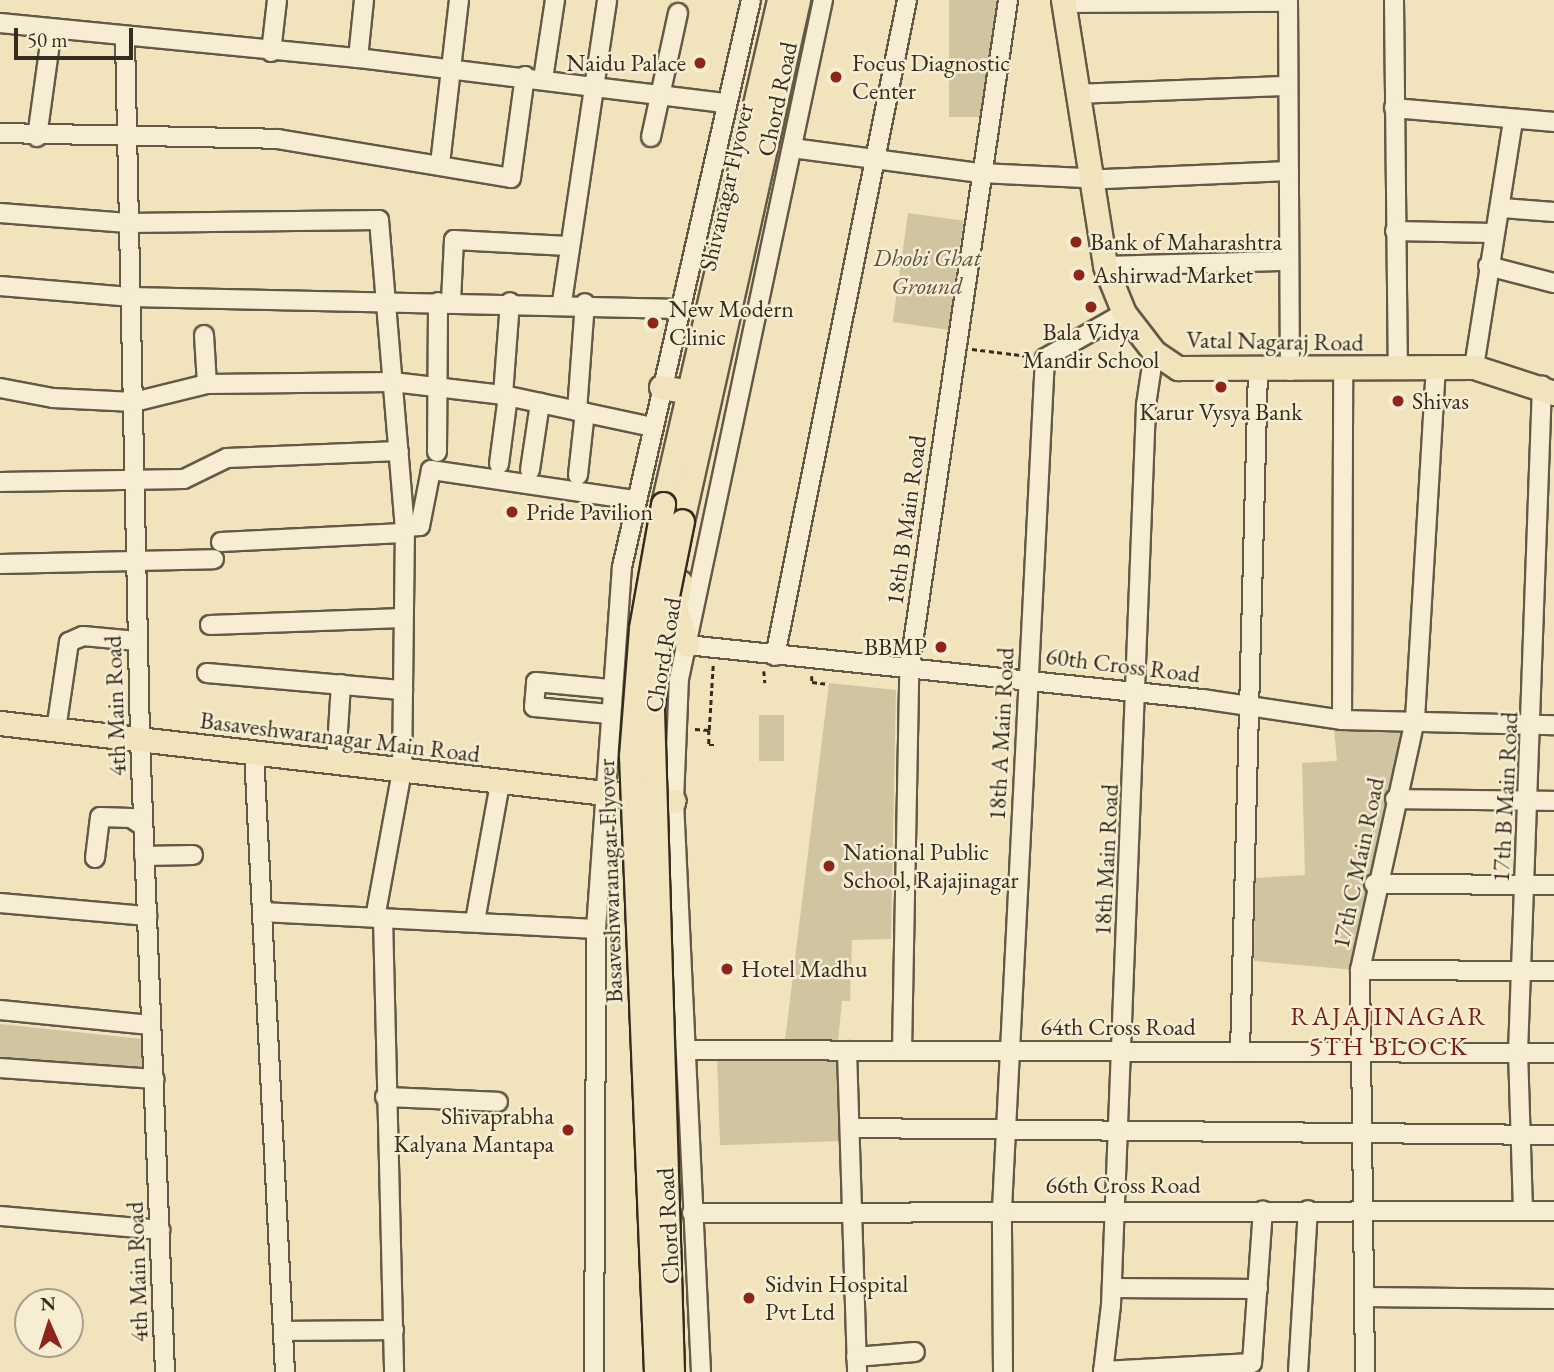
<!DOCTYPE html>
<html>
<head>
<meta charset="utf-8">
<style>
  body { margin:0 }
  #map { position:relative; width:1554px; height:1372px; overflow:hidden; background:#f1e4bc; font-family:"EB Garamond",serif }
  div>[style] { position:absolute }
  .green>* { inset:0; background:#d1c5a1; transform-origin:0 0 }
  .path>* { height:2.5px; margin-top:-1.25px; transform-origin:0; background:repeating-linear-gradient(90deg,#352b1e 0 5px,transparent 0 8.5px) }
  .roads { filter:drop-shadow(2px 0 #645946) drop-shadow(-2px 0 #645946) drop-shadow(0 2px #645946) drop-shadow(0 -2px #645946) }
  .minor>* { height:18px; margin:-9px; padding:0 9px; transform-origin:9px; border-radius:9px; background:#f6edd3 }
  .major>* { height:23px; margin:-11.5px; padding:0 11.5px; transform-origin:11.5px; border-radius:11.5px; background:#f1e4bc }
  .bridges { filter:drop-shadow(2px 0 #352b1e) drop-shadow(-2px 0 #352b1e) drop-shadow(0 2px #352b1e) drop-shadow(0 -2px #352b1e) }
  .major-bridge>* { height:23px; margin:-11.5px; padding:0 11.5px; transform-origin:11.5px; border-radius:11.5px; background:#f1e4bc }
  .dots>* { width:19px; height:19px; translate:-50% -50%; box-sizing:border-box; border:4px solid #f6edd3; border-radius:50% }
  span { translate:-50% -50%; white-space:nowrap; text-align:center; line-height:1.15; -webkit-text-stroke:5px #f6edd3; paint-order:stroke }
  .poi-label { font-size:24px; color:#352b1e }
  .right { translate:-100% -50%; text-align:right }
  .left { translate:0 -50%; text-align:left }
  .street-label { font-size:24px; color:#352b1e }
  .park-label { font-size:24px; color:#5c523f; font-style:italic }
  .neighbourhood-label { font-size:26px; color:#7a1f14; letter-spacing:2px }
  .north { position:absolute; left:14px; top:1288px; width:70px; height:70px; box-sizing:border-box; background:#f6edd3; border:2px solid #a99f8b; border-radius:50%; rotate:357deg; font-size:19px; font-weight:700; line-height:28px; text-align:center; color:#352b1e }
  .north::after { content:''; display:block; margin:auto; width:24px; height:32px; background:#8f2418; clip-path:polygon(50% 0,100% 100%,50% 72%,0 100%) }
  .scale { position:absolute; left:14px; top:28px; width:119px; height:32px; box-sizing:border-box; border:4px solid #352b1e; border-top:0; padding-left:9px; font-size:21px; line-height:24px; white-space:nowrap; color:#352b1e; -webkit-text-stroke:5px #f6edd3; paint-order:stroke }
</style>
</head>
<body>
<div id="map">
  <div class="green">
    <div style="left:949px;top:0;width:47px;height:117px"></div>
    <div style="left:908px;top:213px;width:56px;height:110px;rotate:8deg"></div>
    <div style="clip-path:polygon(829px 683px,896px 690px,891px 939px,852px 940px,850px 1001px,842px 1001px,838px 1042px,785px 1040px)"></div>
    <div style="left:759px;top:715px;width:25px;height:46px"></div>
    <div style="clip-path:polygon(1406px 726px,1368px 883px,1356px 970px,1254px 961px,1255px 878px,1305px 875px,1302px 763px,1337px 761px,1334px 728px)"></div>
    <div style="left:0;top:1024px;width:146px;height:36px;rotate:6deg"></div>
    <div style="left:840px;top:1055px;width:86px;height:123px;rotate:88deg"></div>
  </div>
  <div class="path">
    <div style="left:972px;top:349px;width:56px;rotate:7.1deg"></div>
    <div style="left:764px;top:671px;width:12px;rotate:85deg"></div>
    <div style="left:812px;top:676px;width:6px;rotate:90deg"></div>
    <div style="left:812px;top:682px;width:17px;rotate:7deg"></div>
    <div style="left:695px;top:729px;width:14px;rotate:4deg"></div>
    <div style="left:709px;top:730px;width:66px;rotate:-86.5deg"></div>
    <div style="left:709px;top:730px;width:15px;rotate:90deg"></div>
    <div style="left:709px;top:745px;width:7px"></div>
    <div style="left:1371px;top:800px;width:7px"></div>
  </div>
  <div class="roads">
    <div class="minor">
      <div style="left:1288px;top:0;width:371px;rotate:89.7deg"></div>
      <div style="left:1394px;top:0;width:367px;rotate:89.4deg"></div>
      <div style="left:1064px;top:3px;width:224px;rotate:-0.3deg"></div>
      <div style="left:0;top:23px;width:360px;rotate:5.6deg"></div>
      <div style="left:358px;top:58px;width:368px;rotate:7deg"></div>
      <div style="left:125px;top:38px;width:701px;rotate:88.77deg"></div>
      <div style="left:140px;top:739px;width:633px;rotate:87.74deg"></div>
      <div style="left:271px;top:52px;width:52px;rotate:-83.4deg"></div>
      <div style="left:358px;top:58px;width:58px;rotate:-84.1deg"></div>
      <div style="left:543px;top:79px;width:80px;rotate:-81.4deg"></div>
      <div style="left:1077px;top:94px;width:211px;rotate:-2.2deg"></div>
      <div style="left:1394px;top:108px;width:161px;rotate:5deg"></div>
      <div style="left:0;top:133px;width:278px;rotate:1.2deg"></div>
      <div style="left:278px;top:139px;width:236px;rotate:9.5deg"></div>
      <div style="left:511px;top:178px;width:103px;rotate:-82.2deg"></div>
      <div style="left:37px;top:137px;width:109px;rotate:-82.1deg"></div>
      <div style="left:651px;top:137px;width:127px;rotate:-77.7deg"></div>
      <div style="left:792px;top:148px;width:190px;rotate:7.6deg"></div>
      <div style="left:980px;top:173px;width:125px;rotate:2.7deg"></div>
      <div style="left:1105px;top:179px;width:184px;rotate:-2.5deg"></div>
      <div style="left:440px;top:164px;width:165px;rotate:-83.4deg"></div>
      <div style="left:1502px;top:208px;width:52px;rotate:4.4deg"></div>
      <div style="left:0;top:213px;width:128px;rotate:4.5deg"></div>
      <div style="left:128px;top:223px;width:251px;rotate:-0.7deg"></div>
      <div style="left:379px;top:220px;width:308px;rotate:85.2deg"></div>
      <div style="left:405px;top:527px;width:244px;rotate:90.7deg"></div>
      <div style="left:402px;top:771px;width:149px;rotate:100.4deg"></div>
      <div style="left:1395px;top:231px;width:97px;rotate:1.2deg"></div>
      <div style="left:1105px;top:266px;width:184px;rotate:-1.6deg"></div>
      <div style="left:1488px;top:266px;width:68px;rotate:14.4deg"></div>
      <div style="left:0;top:286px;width:130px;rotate:4.8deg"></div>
      <div style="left:130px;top:297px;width:551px;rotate:1.25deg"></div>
      <div style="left:451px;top:301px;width:61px;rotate:-87.2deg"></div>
      <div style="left:454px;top:240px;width:114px;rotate:3deg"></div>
      <div style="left:562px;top:302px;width:305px;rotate:-81.5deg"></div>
      <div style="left:204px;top:335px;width:49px;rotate:86.5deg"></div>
      <div style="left:1474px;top:367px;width:250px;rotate:-81deg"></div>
      <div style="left:0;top:388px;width:54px;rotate:10.7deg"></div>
      <div style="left:53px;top:398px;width:81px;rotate:2.8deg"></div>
      <div style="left:134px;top:402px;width:75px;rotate:-13.9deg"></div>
      <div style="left:207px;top:384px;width:186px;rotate:-0.6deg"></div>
      <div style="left:393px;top:382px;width:111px;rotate:6.7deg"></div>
      <div style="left:503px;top:395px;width:152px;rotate:12.1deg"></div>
      <div style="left:503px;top:395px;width:93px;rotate:-85.7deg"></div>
      <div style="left:577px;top:411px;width:108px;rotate:-85.8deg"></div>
      <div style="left:437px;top:452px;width:150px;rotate:-89.6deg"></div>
      <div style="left:499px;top:464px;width:69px;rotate:-82.5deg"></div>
      <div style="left:530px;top:470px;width:68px;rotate:-81.5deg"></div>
      <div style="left:578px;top:475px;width:63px;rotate:-83.7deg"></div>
      <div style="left:0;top:482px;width:184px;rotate:-0.9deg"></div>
      <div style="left:184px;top:479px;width:48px;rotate:-26deg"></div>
      <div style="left:227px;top:458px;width:172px;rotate:-2.3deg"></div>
      <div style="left:405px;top:527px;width:15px;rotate:-4deg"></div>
      <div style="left:420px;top:526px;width:57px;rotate:-78.9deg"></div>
      <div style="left:431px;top:470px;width:206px;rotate:8.4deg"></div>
      <div style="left:221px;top:542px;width:182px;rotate:-2.8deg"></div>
      <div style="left:0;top:564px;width:214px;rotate:-1.3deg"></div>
      <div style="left:210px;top:625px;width:193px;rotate:-2.1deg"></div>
      <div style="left:687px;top:645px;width:518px;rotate:5.99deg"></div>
      <div style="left:1202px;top:699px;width:142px;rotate:8.5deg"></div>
      <div style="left:1342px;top:720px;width:212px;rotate:1.4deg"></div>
      <div style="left:775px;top:656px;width:669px;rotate:-78.62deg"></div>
      <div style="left:207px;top:673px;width:197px;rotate:5deg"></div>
      <div style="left:609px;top:714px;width:75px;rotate:-174.7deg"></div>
      <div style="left:534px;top:707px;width:25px;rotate:-85deg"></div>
      <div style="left:536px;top:682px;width:74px;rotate:5.4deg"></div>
      <div style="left:1342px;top:720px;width:350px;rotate:-89.8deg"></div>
      <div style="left:56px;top:730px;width:89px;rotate:-81.6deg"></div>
      <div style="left:69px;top:642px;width:15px;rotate:-23deg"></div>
      <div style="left:83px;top:636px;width:54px;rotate:5.3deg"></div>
      <div style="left:254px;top:752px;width:621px;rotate:87.14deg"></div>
      <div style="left:336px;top:763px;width:79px;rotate:-86.4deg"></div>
      <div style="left:1395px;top:799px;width:159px;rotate:0.7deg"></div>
      <div style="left:144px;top:856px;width:49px;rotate:-1.2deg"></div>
      <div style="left:95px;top:858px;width:41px;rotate:-83deg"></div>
      <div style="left:100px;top:817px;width:31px;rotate:2deg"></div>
      <div style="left:131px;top:818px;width:14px;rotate:34deg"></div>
      <div style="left:1374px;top:884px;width:180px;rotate:0.3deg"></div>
      <div style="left:0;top:903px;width:148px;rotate:5.1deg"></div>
      <div style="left:262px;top:912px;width:334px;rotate:2.9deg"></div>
      <div style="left:383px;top:918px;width:454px;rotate:88.6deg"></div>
      <div style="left:475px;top:921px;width:140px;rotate:-79.7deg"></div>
      <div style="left:1360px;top:970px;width:194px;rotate:0.3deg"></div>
      <div style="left:0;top:1010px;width:151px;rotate:5.7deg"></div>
      <div style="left:683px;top:1050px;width:871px;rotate:0.2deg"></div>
      <div style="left:847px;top:1051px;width:321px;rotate:88.2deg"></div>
      <div style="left:902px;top:1051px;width:381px;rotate:-88.9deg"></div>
      <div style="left:909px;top:670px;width:677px;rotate:-81.59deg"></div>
      <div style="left:1240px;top:1052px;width:682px;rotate:-88.49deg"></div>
      <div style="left:0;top:1068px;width:155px;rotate:4.1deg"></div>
      <div style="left:385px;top:1097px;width:113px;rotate:2.5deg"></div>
      <div style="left:850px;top:1128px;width:704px;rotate:0.57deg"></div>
      <div style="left:1523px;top:1210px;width:157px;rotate:-91.8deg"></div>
      <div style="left:1518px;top:1053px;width:668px;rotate:-87.94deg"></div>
      <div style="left:692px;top:1213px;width:862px;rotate:-0.13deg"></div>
      <div style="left:0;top:1216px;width:161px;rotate:5deg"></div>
      <div style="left:1112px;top:1288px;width:146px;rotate:0.4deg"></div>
      <div style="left:1364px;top:1297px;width:190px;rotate:0.6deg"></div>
      <div style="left:284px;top:1331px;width:110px;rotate:-0.5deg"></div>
      <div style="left:856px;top:1357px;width:59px;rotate:-4.8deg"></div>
      <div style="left:1103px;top:1371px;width:149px;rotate:-3.1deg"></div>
      <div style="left:1252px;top:1363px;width:153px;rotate:-85.9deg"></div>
      <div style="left:594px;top:1372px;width:443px;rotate:-89.7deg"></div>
      <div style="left:596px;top:929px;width:363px;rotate:-85.9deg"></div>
      <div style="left:622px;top:567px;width:581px;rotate:-77.18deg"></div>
      <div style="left:701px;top:1372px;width:572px;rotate:-92.71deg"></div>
      <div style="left:674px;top:801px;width:122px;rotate:-87.7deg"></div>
      <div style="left:679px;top:679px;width:694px;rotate:-78.03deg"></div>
      <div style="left:1003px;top:1372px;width:163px;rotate:-90.4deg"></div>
      <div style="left:1002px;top:1209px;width:852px;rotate:-87.11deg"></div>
      <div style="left:1045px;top:358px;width:91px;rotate:-29.7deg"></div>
      <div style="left:1103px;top:1372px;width:67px;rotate:-83.2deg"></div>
      <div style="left:1111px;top:1305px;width:901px;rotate:-87.77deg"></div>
      <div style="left:1146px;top:405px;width:54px;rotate:-81.4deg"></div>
      <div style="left:1298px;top:1372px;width:162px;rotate:-86.5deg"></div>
      <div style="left:1365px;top:1372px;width:402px;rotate:-90.7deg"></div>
      <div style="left:1360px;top:970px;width:257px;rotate:-77.6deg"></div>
      <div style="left:1415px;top:719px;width:354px;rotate:-86.6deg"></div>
    </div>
    <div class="major">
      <div style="left:1063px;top:0;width:269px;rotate:81deg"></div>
      <div style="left:1105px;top:266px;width:51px;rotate:68deg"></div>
      <div style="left:1124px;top:313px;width:49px;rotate:52.4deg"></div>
      <div style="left:1154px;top:352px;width:29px;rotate:34deg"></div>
      <div style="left:1178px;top:368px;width:296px;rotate:-0.2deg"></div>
      <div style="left:1474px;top:367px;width:84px;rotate:18deg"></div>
      <div style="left:661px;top:387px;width:27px;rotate:10deg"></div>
      <div style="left:663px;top:504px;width:517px;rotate:-77.04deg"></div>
      <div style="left:682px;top:521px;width:534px;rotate:-77.45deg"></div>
      <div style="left:680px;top:582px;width:25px;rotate:101deg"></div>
      <div style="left:675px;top:607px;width:40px;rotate:72deg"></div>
      <div style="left:0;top:723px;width:678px;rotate:6.6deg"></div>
    </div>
  </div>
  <div class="bridges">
    <div class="major-bridge">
      <div style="left:656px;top:1372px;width:617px;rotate:-92.32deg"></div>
      <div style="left:631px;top:756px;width:128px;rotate:-85.5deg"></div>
      <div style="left:641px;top:628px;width:126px;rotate:-79.9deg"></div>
      <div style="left:672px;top:1372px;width:663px;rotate:-91.73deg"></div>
      <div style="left:652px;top:709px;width:69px;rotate:-85deg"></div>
      <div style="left:658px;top:640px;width:121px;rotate:-78.6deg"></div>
    </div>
  </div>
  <div class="dots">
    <div style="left:700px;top:63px;background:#8f2418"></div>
    <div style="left:836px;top:77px;background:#8f2418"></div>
    <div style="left:1076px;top:242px;background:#8f2418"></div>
    <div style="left:1079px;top:275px;background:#8f2418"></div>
    <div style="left:1091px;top:307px;background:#8f2418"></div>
    <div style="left:653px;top:323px;background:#8f2418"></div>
    <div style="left:1221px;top:387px;background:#8f2418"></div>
    <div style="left:1398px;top:401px;background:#8f2418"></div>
    <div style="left:512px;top:512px;background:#8f2418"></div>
    <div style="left:941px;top:647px;background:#8f2418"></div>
    <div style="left:829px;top:866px;background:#8f2418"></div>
    <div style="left:727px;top:969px;background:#8f2418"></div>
    <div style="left:568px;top:1130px;background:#8f2418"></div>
    <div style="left:749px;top:1298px;background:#8f2418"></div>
  </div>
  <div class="poi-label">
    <span class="right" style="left:686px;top:63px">Naidu Palace</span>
    <span class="left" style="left:852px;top:77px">Focus Diagnostic<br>Center</span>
    <span class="left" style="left:1090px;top:242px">Bank of Maharashtra</span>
    <span class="left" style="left:1093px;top:275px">Ashirwad Market</span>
    <span class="left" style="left:669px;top:323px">New Modern<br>Clinic</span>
    <span style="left:1091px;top:346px">Bala Vidya<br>Mandir School</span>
    <span class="left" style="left:1412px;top:401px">Shivas</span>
    <span style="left:1221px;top:412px">Karur Vysya Bank</span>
    <span class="left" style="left:526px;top:512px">Pride Pavilion</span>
    <span class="right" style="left:927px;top:647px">BBMP</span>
    <span class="left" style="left:843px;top:866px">National Public<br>School, Rajajinagar</span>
    <span class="left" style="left:741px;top:969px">Hotel Madhu</span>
    <span class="right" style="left:554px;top:1130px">Shivaprabha<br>Kalyana Mantapa</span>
    <span class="left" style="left:765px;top:1298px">Sidvin Hospital<br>Pvt Ltd</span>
  </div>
  <div class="street-label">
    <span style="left:777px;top:99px;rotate:-78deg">Chord Road</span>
    <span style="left:726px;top:187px;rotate:-77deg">Shivanagar Flyover</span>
    <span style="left:1275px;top:341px;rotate:1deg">Vatal Nagaraj Road</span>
    <span style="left:906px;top:520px;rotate:-82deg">18th B Main Road</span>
    <span style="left:663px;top:655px;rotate:-80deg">Chord Road</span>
    <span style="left:1123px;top:665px;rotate:7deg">60th Cross Road</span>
    <span style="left:115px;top:706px;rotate:-92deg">4th Main Road</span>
    <span style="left:1001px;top:734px;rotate:-87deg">18th A Main Road</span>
    <span style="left:340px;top:737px;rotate:7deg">Basaveshwaranagar Main Road</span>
    <span style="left:1505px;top:797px;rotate:-87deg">17th B Main Road</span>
    <span style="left:1106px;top:860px;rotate:-87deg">18th Main Road</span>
    <span style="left:1358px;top:863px;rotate:-78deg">17th C Main Road</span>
    <span style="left:610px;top:881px;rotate:-92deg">Basaveshwaranagar Flyover</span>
    <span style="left:1118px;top:1027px">64th Cross Road</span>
    <span style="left:1123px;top:1185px">66th Cross Road</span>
    <span style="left:668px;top:1226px;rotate:-93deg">Chord Road</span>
    <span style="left:137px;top:1272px;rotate:-92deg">4th Main Road</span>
  </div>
  <div class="park-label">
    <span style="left:927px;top:272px">Dhobi Ghat<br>Ground</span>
  </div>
  <div class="neighbourhood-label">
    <span style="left:1389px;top:1032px">RAJAJINAGAR<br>5TH BLOCK</span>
  </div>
  <div class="north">N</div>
  <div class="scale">50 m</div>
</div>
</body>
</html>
